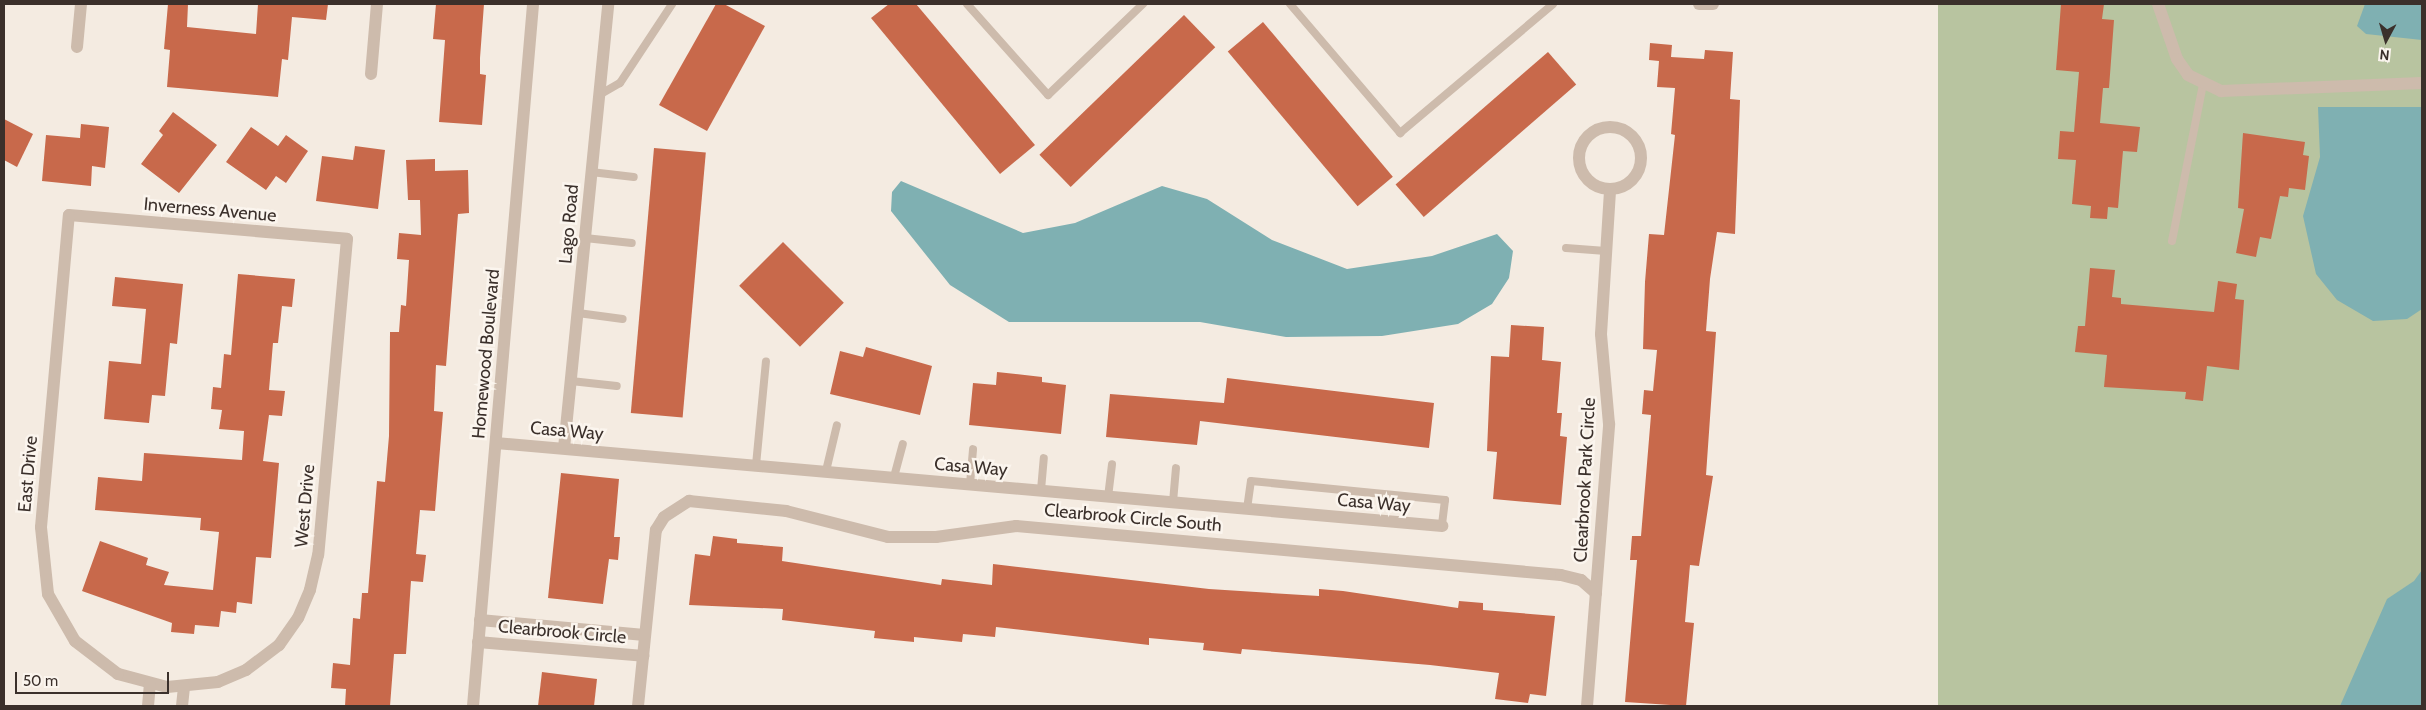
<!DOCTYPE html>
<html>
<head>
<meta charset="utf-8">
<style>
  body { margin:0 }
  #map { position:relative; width:2426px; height:710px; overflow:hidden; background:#f4ebe1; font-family:Cabin,sans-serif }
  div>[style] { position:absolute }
  .green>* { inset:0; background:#b8c4a0; transform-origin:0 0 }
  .water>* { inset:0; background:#7fb0b2 }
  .building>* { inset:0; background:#c8694b; transform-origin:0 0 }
  .service>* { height:8px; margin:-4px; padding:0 4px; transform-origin:4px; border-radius:4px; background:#cdbbac }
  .minor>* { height:12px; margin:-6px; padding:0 6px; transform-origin:6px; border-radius:6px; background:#cdbbac }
  .minor>.ring { margin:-6px; padding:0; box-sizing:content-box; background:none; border:12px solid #cdbbac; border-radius:50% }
  .tertiary>* { height:12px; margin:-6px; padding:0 6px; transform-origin:6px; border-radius:6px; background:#cdbbac }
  span { translate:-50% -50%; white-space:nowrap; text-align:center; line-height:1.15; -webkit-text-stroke:5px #fbf5ee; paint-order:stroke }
  .street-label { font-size:18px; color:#3b302b }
  .frame { position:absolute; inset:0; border:5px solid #3b302b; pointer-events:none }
  .north { position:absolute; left:2361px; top:15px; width:50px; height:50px; -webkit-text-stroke:4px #fbf5ee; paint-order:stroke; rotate:186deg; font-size:14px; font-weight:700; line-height:20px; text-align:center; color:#3b302b }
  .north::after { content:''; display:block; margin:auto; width:18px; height:22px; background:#3b302b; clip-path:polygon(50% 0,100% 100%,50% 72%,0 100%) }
  .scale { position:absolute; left:15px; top:672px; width:154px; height:22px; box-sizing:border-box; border:2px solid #3b302b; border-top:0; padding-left:6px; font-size:15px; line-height:18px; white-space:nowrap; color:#3b302b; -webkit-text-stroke:4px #fbf5ee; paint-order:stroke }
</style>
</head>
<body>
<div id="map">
  <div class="green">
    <div style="left:1938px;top:4px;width:484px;height:706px"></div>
  </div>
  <div class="water">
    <div style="clip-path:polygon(2365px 4px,2422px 4px,2422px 40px,2366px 34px,2357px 26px)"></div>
    <div style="clip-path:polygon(2318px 107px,2422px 107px,2422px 309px,2407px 319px,2373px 321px,2337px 300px,2316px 274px,2303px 216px,2320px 157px)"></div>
    <div style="clip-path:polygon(901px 181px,1023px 233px,1075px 223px,1162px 186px,1207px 199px,1272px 240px,1347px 269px,1432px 256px,1497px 234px,1513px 251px,1509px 278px,1492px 304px,1458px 324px,1382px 336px,1286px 337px,1200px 322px,1009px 322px,950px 285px,891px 211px,892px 192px)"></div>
    <div style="clip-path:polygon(2422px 570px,2422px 706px,2340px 706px,2387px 599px,2414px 581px)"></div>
  </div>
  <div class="building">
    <div style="clip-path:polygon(168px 4px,188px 4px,187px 27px,256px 34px,258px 4px,328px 4px,326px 20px,292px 17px,288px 60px,282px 59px,278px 97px,167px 87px,170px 50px,164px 49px)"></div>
    <div style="clip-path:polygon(436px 4px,484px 4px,480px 58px,480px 74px,486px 75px,482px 125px,439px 122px,445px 40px,433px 39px)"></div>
    <div style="clip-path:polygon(716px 4px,724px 4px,765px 26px,707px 131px,659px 105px)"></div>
    <div style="clip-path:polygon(889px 4px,916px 4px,1035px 145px,1000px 174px,871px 18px)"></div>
    <div style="clip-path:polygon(2061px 4px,2104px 4px,2102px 19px,2114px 20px,2109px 88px,2103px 88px,2100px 123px,2140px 127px,2137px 152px,2123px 151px,2118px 208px,2108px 207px,2107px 219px,2090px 218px,2091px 206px,2072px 204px,2076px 160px,2058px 159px,2060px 131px,2074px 132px,2079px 72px,2056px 70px)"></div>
    <div style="left:1184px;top:15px;width:45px;height:201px;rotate:46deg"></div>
    <div style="left:1263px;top:22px;width:202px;height:46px;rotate:50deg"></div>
    <div style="clip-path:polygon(1650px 43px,1672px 45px,1671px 57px,1704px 59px,1705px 50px,1733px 52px,1730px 99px,1740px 100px,1735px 234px,1717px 232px,1710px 279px,1706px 331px,1716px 332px,1706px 475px,1713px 476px,1699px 566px,1690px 565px,1685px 622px,1694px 623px,1686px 706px,1625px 702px,1637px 560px,1630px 560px,1632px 536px,1641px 536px,1651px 415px,1642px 414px,1644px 390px,1653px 391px,1657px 350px,1643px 349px,1645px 282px,1649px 234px,1664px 235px,1675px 135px,1671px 134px,1675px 88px,1657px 87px,1659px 61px,1649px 60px)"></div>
    <div style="left:1548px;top:52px;width:43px;height:202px;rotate:49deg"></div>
    <div style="clip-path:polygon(173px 112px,217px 145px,179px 193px,141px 164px,163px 135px,159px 131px)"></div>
    <div style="clip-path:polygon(4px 119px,33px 134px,17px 167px,4px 160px)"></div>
    <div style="clip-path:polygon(81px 124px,109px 127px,105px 168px,92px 166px,91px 186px,42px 181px,46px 135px,80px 138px)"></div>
    <div style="clip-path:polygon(251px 127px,278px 146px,286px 135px,308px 151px,286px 183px,276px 176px,266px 190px,226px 162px)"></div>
    <div style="clip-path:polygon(2243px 133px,2305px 142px,2303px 155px,2309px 156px,2305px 190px,2289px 188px,2288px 197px,2280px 196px,2271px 239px,2260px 237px,2256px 257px,2236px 253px,2244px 209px,2238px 208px)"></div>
    <div style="clip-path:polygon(355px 146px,385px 150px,378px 209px,316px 201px,322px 156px,353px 160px)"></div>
    <div style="left:654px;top:148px;width:52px;height:266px;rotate:5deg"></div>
    <div style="clip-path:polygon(435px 159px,435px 171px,468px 170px,469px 213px,458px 214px,446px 366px,436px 365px,434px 411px,443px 412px,435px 511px,420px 510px,416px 554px,426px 555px,423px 582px,411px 581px,406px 654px,394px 654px,390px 706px,345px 706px,346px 689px,331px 688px,333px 663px,350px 665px,353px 618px,360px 619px,362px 593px,368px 593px,377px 481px,385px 482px,389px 436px,390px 332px,399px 332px,401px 305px,406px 306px,409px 260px,397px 259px,399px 233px,421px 235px,420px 200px,408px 200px,406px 160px)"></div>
    <div style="left:783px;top:242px;width:86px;height:62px;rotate:45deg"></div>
    <div style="clip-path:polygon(2090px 268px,2115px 270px,2112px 297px,2121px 298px,2121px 304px,2214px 312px,2218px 281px,2237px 284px,2235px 299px,2244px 300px,2239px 370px,2207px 366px,2203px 401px,2185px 399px,2186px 392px,2104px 387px,2107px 355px,2075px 352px,2078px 326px,2085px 326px)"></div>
    <div style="clip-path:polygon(238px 274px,295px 279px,292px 307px,282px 306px,278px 343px,273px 343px,269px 390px,285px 391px,282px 416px,269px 415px,263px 461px,279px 463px,271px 558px,256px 557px,252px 604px,237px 602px,236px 613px,221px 611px,219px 627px,195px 625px,194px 634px,171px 632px,172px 623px,82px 591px,100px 541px,148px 558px,146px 565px,169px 572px,164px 585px,213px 590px,219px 532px,200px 530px,201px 518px,95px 510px,98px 477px,142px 481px,144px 453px,242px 460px,244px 431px,219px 429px,222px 410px,211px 409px,213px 387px,221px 388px,224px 354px,231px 355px)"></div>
    <div style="clip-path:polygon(115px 277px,183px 284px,177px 344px,170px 343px,165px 396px,152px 395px,149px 423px,104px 419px,109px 361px,141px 364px,146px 309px,112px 306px)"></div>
    <div style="clip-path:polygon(1511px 325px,1544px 327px,1542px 360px,1561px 362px,1557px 413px,1562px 413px,1560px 436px,1567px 437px,1561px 505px,1493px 499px,1497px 452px,1487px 451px,1491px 356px,1509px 357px)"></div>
    <div style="clip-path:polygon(866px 347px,932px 366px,920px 415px,830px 394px,840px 351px,863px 357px)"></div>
    <div style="clip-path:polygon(997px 372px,1042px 377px,1042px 382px,1066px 385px,1061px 434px,969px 425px,973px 383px,996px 385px)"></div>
    <div style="clip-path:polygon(1227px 378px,1434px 403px,1429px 448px,1200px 421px,1197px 445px,1106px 437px,1110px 394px,1224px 403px)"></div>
    <div style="clip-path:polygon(561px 473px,619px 479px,614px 537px,620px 537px,618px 560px,609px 559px,603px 604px,548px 598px)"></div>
    <div style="clip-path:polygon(713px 536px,737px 539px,737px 543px,783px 547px,782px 561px,941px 585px,942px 579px,992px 585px,993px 564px,1209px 589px,1319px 596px,1319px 589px,1343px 591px,1458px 608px,1459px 601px,1483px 603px,1483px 610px,1555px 616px,1546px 696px,1530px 694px,1528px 703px,1495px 699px,1499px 673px,1430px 665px,1242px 649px,1241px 654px,1203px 650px,1204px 643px,1149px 638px,1149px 645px,996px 627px,995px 637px,963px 634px,962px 642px,914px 637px,914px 642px,874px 638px,875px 631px,782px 620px,783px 609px,689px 605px,695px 554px,710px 556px)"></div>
    <div style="clip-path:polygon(542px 672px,597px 679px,594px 706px,538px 706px)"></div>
  </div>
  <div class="service">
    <div style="left:967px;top:4px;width:122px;rotate:48.3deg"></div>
    <div style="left:1048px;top:95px;width:132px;rotate:-43.8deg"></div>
    <div style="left:1290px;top:4px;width:170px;rotate:49.5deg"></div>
    <div style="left:1400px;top:133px;width:200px;rotate:-40.1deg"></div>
    <div style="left:599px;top:95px;width:24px;rotate:-30deg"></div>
    <div style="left:620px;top:83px;width:95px;rotate:-56.6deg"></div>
    <div style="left:591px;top:172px;width:43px;rotate:6.6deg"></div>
    <div style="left:585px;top:238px;width:47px;rotate:6.1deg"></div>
    <div style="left:2172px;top:241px;width:159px;rotate:-78.8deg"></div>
    <div style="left:1566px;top:248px;width:40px;rotate:4.3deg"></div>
    <div style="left:578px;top:313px;width:45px;rotate:7.6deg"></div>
    <div style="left:571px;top:381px;width:46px;rotate:6.2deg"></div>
    <div style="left:756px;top:465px;width:104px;rotate:-84.5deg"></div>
    <div style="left:826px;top:471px;width:47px;rotate:-76.6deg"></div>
    <div style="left:894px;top:477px;width:34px;rotate:-75deg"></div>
    <div style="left:970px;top:484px;width:35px;rotate:-85deg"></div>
    <div style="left:1041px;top:490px;width:32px;rotate:-85deg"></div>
    <div style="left:1108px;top:497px;width:33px;rotate:-83deg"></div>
    <div style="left:1173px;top:502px;width:34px;rotate:-85deg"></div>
    <div style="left:1247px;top:509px;width:28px;rotate:-82deg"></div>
    <div style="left:1251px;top:481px;width:195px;rotate:5.6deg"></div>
    <div style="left:1445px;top:500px;width:26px;rotate:97deg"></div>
  </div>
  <div class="minor">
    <div style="left:1699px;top:4px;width:14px"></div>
    <div style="left:2158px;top:4px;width:58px;rotate:70.9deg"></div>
    <div style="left:2177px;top:59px;width:19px;rotate:55deg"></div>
    <div style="left:2188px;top:75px;width:37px;rotate:26deg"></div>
    <div style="left:2221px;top:91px;width:201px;rotate:-2.3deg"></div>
    <div style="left:77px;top:47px;width:43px;rotate:-84.7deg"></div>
    <div style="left:371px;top:74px;width:70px;rotate:-85.1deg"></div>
    <div class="ring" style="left:1579px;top:127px;width:50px;height:50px"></div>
    <div style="left:69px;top:215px;width:279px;rotate:4.9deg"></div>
    <div style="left:347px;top:239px;width:317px;rotate:95.2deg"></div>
    <div style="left:318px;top:555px;width:36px;rotate:103deg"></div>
    <div style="left:310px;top:590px;width:30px;rotate:113deg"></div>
    <div style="left:298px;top:618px;width:33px;rotate:125deg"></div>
    <div style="left:279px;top:645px;width:41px;rotate:142.9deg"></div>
    <div style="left:246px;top:670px;width:30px;rotate:157deg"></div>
    <div style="left:218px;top:682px;width:51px;rotate:174.4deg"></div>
    <div style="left:167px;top:687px;width:51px;rotate:-165.1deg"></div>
    <div style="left:118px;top:674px;width:54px;rotate:-142.5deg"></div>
    <div style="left:75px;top:641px;width:54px;rotate:-119.9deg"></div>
    <div style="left:48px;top:594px;width:67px;rotate:-96deg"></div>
    <div style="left:41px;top:527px;width:313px;rotate:-84.9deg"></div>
    <div style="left:496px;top:443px;width:950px;rotate:5.01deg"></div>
    <div style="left:564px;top:448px;width:446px;rotate:-84.3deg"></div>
    <div style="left:480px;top:620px;width:165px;rotate:5.2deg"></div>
    <div style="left:478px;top:642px;width:166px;rotate:4.8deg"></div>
    <div style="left:148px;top:706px;width:22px;rotate:-85deg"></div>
    <div style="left:182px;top:706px;width:19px;rotate:-84deg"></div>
    <div style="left:638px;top:706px;width:177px;rotate:-84.2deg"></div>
    <div style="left:656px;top:530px;width:15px;rotate:-58deg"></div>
    <div style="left:664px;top:517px;width:30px;rotate:-33deg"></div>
    <div style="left:689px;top:501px;width:98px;rotate:5.9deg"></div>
    <div style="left:786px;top:511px;width:105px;rotate:14.3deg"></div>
    <div style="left:888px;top:537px;width:48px"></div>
    <div style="left:936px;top:537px;width:81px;rotate:-7.8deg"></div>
    <div style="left:1016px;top:526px;width:547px;rotate:5.14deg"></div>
    <div style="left:1561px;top:575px;width:21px;rotate:14deg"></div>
    <div style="left:1581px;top:580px;width:20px;rotate:41deg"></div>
    <div style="left:1587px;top:706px;width:283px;rotate:-85.5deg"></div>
    <div style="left:1609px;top:424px;width:90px;rotate:-95.1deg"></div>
    <div style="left:1601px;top:334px;width:145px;rotate:-86.4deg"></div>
  </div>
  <div class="tertiary">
    <div style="left:473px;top:706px;width:705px;rotate:-85.11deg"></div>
  </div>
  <div class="street-label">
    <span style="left:210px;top:210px;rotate:5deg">Inverness Avenue</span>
    <span style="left:569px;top:224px;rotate:-85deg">Lago Road</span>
    <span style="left:486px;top:354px;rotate:-85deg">Homewood Boulevard</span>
    <span style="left:567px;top:431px;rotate:5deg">Casa Way</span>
    <span style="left:971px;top:467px;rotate:5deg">Casa Way</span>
    <span style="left:28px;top:474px;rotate:-85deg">East Drive</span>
    <span style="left:1585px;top:480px;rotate:-87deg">Clearbrook Park Circle</span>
    <span style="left:1374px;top:503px;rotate:5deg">Casa Way</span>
    <span style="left:305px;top:506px;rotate:-85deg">West Drive</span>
    <span style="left:1133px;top:518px;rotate:5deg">Clearbrook Circle South</span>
    <span style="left:562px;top:632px;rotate:5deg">Clearbrook Circle</span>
  </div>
  <div class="frame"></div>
  <div class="north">N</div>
  <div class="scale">50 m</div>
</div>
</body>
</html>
